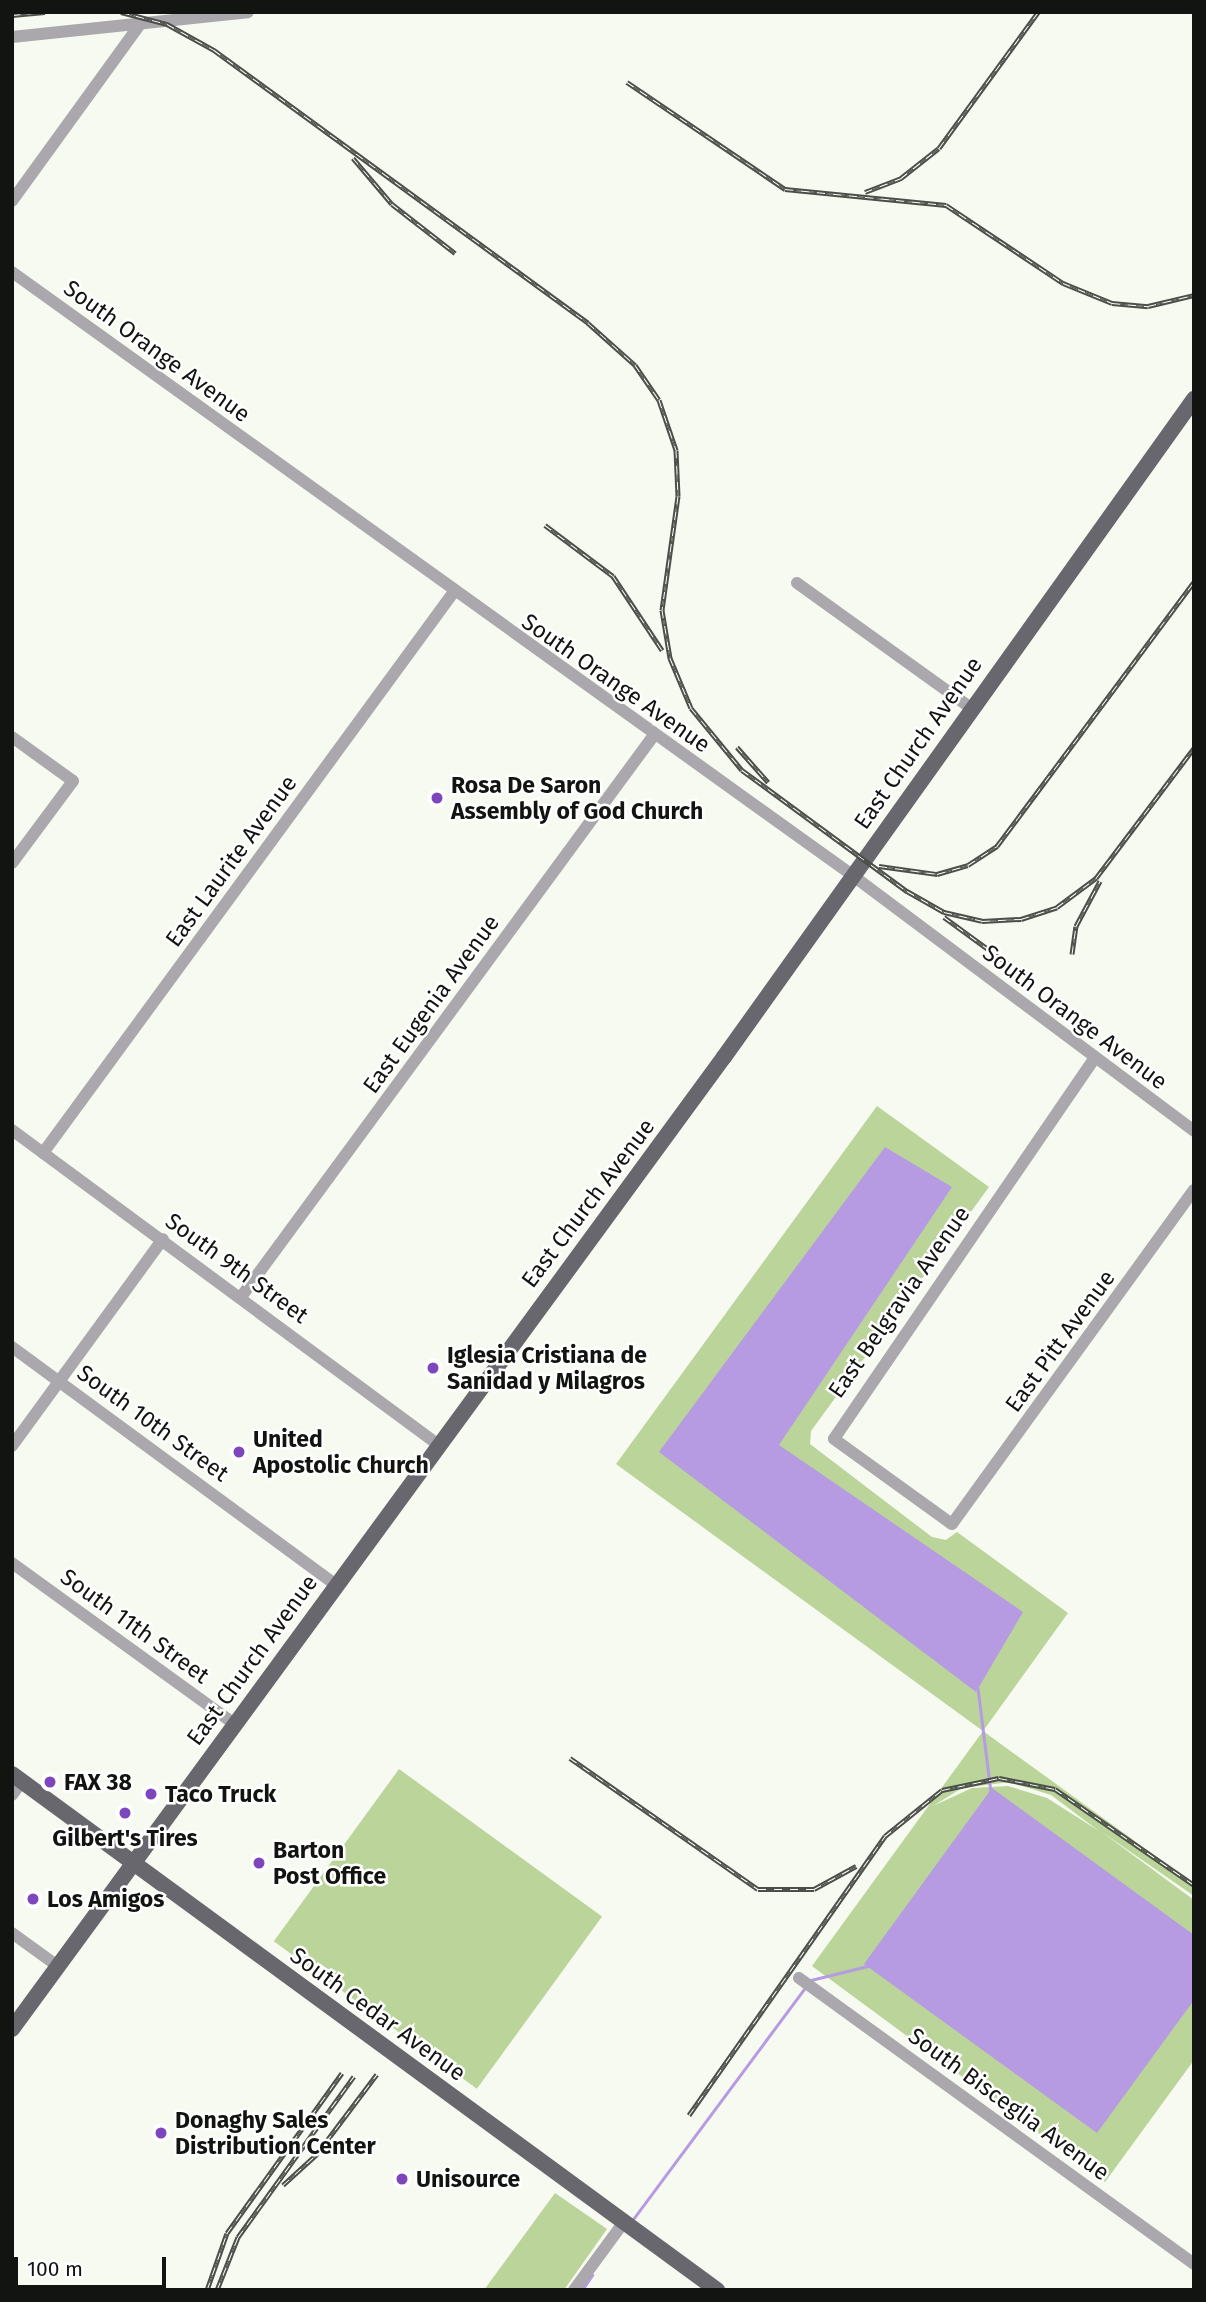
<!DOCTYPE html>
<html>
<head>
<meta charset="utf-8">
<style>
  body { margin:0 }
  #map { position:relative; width:1206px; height:2302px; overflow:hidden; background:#f6faf0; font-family:"Fira Sans",sans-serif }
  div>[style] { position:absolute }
  .green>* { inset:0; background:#bad49a; transform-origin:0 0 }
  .water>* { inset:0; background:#b69be2 }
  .stream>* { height:2.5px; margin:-1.25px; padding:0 1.25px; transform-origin:1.25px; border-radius:1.25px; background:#b69be2 }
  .minor>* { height:12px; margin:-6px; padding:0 6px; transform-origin:6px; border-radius:6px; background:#aaa8ad }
  .major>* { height:16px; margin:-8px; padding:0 8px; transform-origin:8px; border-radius:8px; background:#69676e }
  .rail>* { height:5px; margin-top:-2.5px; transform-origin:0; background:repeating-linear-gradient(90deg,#fff 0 8px,#4b4e49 0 16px); box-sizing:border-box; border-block:2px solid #4b4e49 }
  .dots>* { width:19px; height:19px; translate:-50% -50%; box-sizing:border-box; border:4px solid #fff; border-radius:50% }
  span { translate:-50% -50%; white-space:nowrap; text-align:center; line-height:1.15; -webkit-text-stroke:5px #fff; paint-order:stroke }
  .street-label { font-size:23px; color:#121411 }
  .poi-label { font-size:23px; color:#121411; font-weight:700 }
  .left { translate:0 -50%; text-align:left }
  .frame { position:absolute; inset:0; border:14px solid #121411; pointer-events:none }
  .scale { position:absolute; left:14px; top:2257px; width:152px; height:32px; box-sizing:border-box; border:4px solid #121411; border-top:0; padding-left:9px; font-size:21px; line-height:24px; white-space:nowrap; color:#121411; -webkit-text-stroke:5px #fff; paint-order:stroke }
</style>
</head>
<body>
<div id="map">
  <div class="green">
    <div style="clip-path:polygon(evenodd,877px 1106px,989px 1187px,811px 1431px,810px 1444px,932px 1537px,946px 1540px,957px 1532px,1068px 1613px,983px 1731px,1194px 1884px,1194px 1896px,1099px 1830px,1194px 1900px,1194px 2060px,1105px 2182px,812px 1966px,983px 1731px,616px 1464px,877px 1106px,1010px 1782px,1051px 1795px,1099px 1831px,1047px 1798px,1008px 1786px,972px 1788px,933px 1806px,962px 1788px,1010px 1782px)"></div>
    <div style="left:399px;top:1769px;width:251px;height:213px;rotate:36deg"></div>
    <div style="clip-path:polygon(555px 2193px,607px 2229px,564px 2290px,484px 2290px)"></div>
  </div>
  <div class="water">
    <div style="clip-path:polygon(885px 1147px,952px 1187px,779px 1445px,1023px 1612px,976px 1692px,659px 1452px)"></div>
    <div style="clip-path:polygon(992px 1788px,1194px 1935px,1194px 2000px,1097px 2133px,864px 1964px)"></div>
  </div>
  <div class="stream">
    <div style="left:978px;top:1688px;width:105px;rotate:82.9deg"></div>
    <div style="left:811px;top:1980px;width:59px;rotate:-13.8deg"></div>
    <div style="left:631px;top:2222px;width:292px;rotate:-53.4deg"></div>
    <div style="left:582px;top:2290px;width:18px;rotate:-56deg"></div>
  </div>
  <div class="minor">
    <div style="left:12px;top:37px;width:237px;rotate:-6deg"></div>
    <div style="left:12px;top:201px;width:218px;rotate:-54.1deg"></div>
    <div style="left:12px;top:272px;width:1034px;rotate:35.67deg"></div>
    <div style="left:852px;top:875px;width:427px;rotate:36.8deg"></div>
    <div style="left:797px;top:583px;width:214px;rotate:35.7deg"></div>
    <div style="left:12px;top:737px;width:75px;rotate:35.8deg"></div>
    <div style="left:73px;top:781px;width:102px;rotate:126.6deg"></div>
    <div style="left:1094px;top:1059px;width:460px;rotate:124.4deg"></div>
    <div style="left:834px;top:1439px;width:145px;rotate:35.8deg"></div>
    <div style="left:952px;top:1524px;width:412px;rotate:-54.1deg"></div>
    <div style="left:12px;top:1130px;width:527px;rotate:36.44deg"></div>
    <div style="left:43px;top:1153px;width:694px;rotate:-53.79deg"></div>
    <div style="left:241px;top:1297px;width:697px;rotate:-53.69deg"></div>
    <div style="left:12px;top:1347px;width:401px;rotate:36.3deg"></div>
    <div style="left:12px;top:1446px;width:256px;rotate:-53.9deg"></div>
    <div style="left:12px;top:1563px;width:271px;rotate:35.9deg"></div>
    <div style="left:12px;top:1795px;width:17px;rotate:-54deg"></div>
    <div style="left:12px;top:1933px;width:58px;rotate:35.9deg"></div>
    <div style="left:799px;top:1978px;width:488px;rotate:35.9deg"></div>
    <div style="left:574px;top:2290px;width:84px;rotate:-53.7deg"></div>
  </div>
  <div class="major">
    <div style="left:12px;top:1774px;width:874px;rotate:36.2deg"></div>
    <div style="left:12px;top:2029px;width:1205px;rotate:-53.78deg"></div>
    <div style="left:724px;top:1057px;width:809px;rotate:-54.46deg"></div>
  </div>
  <div class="rail">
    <div style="left:121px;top:12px;width:48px;rotate:14.6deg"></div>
    <div style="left:167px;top:24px;width:54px;rotate:29deg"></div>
    <div style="left:214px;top:50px;width:463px;rotate:36.1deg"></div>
    <div style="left:588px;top:323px;width:63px;rotate:41.8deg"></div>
    <div style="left:635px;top:365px;width:42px;rotate:55.6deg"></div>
    <div style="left:659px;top:400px;width:53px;rotate:71.2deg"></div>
    <div style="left:676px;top:450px;width:46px;rotate:87.5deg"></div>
    <div style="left:678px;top:496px;width:115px;rotate:98deg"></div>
    <div style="left:662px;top:610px;width:49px;rotate:80.5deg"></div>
    <div style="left:670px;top:658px;width:54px;rotate:67.2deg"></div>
    <div style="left:691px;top:708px;width:80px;rotate:50.6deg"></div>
    <div style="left:742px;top:770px;width:205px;rotate:36.3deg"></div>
    <div style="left:907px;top:891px;width:43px;rotate:29.6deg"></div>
    <div style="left:944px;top:912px;width:39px;rotate:13deg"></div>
    <div style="left:982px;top:921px;width:39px;rotate:-3deg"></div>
    <div style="left:1021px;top:919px;width:38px;rotate:-18deg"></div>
    <div style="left:1057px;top:907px;width:49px;rotate:-36.6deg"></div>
    <div style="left:1096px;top:878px;width:163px;rotate:-53deg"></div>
    <div style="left:12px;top:15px;width:33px;rotate:-5deg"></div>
    <div style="left:627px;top:82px;width:191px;rotate:34.1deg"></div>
    <div style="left:785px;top:189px;width:162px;rotate:5.7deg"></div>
    <div style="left:946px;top:205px;width:141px;rotate:33.7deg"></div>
    <div style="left:1063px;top:283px;width:53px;rotate:22.2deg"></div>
    <div style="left:1112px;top:303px;width:36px;rotate:5deg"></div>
    <div style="left:1148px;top:306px;width:47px;rotate:-13.4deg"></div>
    <div style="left:353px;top:158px;width:60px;rotate:49.7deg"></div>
    <div style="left:392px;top:204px;width:80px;rotate:37.9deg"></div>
    <div style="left:865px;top:192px;width:39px;rotate:-21deg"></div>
    <div style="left:901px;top:178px;width:48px;rotate:-38.3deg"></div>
    <div style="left:939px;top:148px;width:168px;rotate:-53.9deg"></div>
    <div style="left:545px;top:525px;width:85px;rotate:36.9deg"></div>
    <div style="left:613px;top:576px;width:89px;rotate:56.5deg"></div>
    <div style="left:737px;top:747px;width:47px;rotate:48.5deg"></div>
    <div style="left:879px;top:866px;width:59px;rotate:7.9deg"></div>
    <div style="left:937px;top:874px;width:32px;rotate:-16deg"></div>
    <div style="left:968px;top:865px;width:35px;rotate:-33deg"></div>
    <div style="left:997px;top:846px;width:329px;rotate:-53.3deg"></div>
    <div style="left:944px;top:917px;width:100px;rotate:36.1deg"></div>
    <div style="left:1072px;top:954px;width:28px;rotate:-82deg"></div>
    <div style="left:1076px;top:926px;width:51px;rotate:-61.9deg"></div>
    <div style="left:570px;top:1758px;width:229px;rotate:34.9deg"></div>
    <div style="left:758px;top:1889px;width:56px"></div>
    <div style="left:814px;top:1889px;width:48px;rotate:-28.7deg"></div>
    <div style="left:689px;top:2115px;width:341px;rotate:-54.9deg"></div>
    <div style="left:885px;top:1836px;width:73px;rotate:-38.9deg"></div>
    <div style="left:942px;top:1790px;width:58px;rotate:-11.9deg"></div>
    <div style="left:999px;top:1778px;width:57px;rotate:11.1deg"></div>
    <div style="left:1055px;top:1789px;width:169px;rotate:34.6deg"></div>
    <div style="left:283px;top:2185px;width:45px;rotate:-42.3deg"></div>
    <div style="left:316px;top:2155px;width:101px;rotate:-53deg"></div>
    <div style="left:207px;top:2290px;width:60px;rotate:-70.7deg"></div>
    <div style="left:227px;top:2233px;width:197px;rotate:-54.3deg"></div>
    <div style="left:217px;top:2290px;width:57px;rotate:-68.4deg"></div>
    <div style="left:238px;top:2237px;width:198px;rotate:-54.2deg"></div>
  </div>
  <div class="dots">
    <div style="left:437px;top:798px;background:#7d46bd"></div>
    <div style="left:433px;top:1368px;background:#7d46bd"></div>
    <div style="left:239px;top:1452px;background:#7d46bd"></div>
    <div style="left:50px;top:1782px;background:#7d46bd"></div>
    <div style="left:151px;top:1794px;background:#7d46bd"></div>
    <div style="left:125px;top:1813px;background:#7d46bd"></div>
    <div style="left:259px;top:1863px;background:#7d46bd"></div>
    <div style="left:33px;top:1899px;background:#7d46bd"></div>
    <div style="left:161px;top:2133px;background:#7d46bd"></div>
    <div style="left:402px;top:2179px;background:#7d46bd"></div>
  </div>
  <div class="street-label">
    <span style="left:157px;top:351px;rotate:36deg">South Orange Avenue</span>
    <span style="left:616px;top:683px;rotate:35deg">South Orange Avenue</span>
    <span style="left:918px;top:743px;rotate:-55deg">East Church Avenue</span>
    <span style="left:231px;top:861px;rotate:-54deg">East Laurite Avenue</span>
    <span style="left:431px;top:1004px;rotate:-54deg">East Eugenia Avenue</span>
    <span style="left:1075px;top:1017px;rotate:37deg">South Orange Avenue</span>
    <span style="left:588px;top:1203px;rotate:-53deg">East Church Avenue</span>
    <span style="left:237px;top:1268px;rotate:36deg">South 9th Street</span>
    <span style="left:899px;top:1302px;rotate:-55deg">East Belgravia Avenue</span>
    <span style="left:1060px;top:1341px;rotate:-54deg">East Pitt Avenue</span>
    <span style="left:153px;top:1423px;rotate:36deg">South 10th Street</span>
    <span style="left:135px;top:1626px;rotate:36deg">South 11th Street</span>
    <span style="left:252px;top:1660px;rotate:-54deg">East Church Avenue</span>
    <span style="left:378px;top:2014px;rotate:36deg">South Cedar Avenue</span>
    <span style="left:1009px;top:2104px;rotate:36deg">South Bisceglia Avenue</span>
  </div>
  <div class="poi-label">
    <span class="left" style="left:451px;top:798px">Rosa De Saron<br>Assembly of God Church</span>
    <span class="left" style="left:447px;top:1368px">Iglesia Cristiana de<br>Sanidad y Milagros</span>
    <span class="left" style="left:253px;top:1452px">United<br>Apostolic Church</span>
    <span class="left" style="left:64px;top:1782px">FAX 38</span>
    <span class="left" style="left:165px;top:1794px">Taco Truck</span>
    <span style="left:125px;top:1838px">Gilbert's Tires</span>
    <span class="left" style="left:273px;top:1863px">Barton<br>Post Office</span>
    <span class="left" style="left:47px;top:1899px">Los Amigos</span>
    <span class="left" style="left:175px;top:2133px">Donaghy Sales<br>Distribution Center</span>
    <span class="left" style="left:416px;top:2179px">Unisource</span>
  </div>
  <div class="frame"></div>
  <div class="scale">100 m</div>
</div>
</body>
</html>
